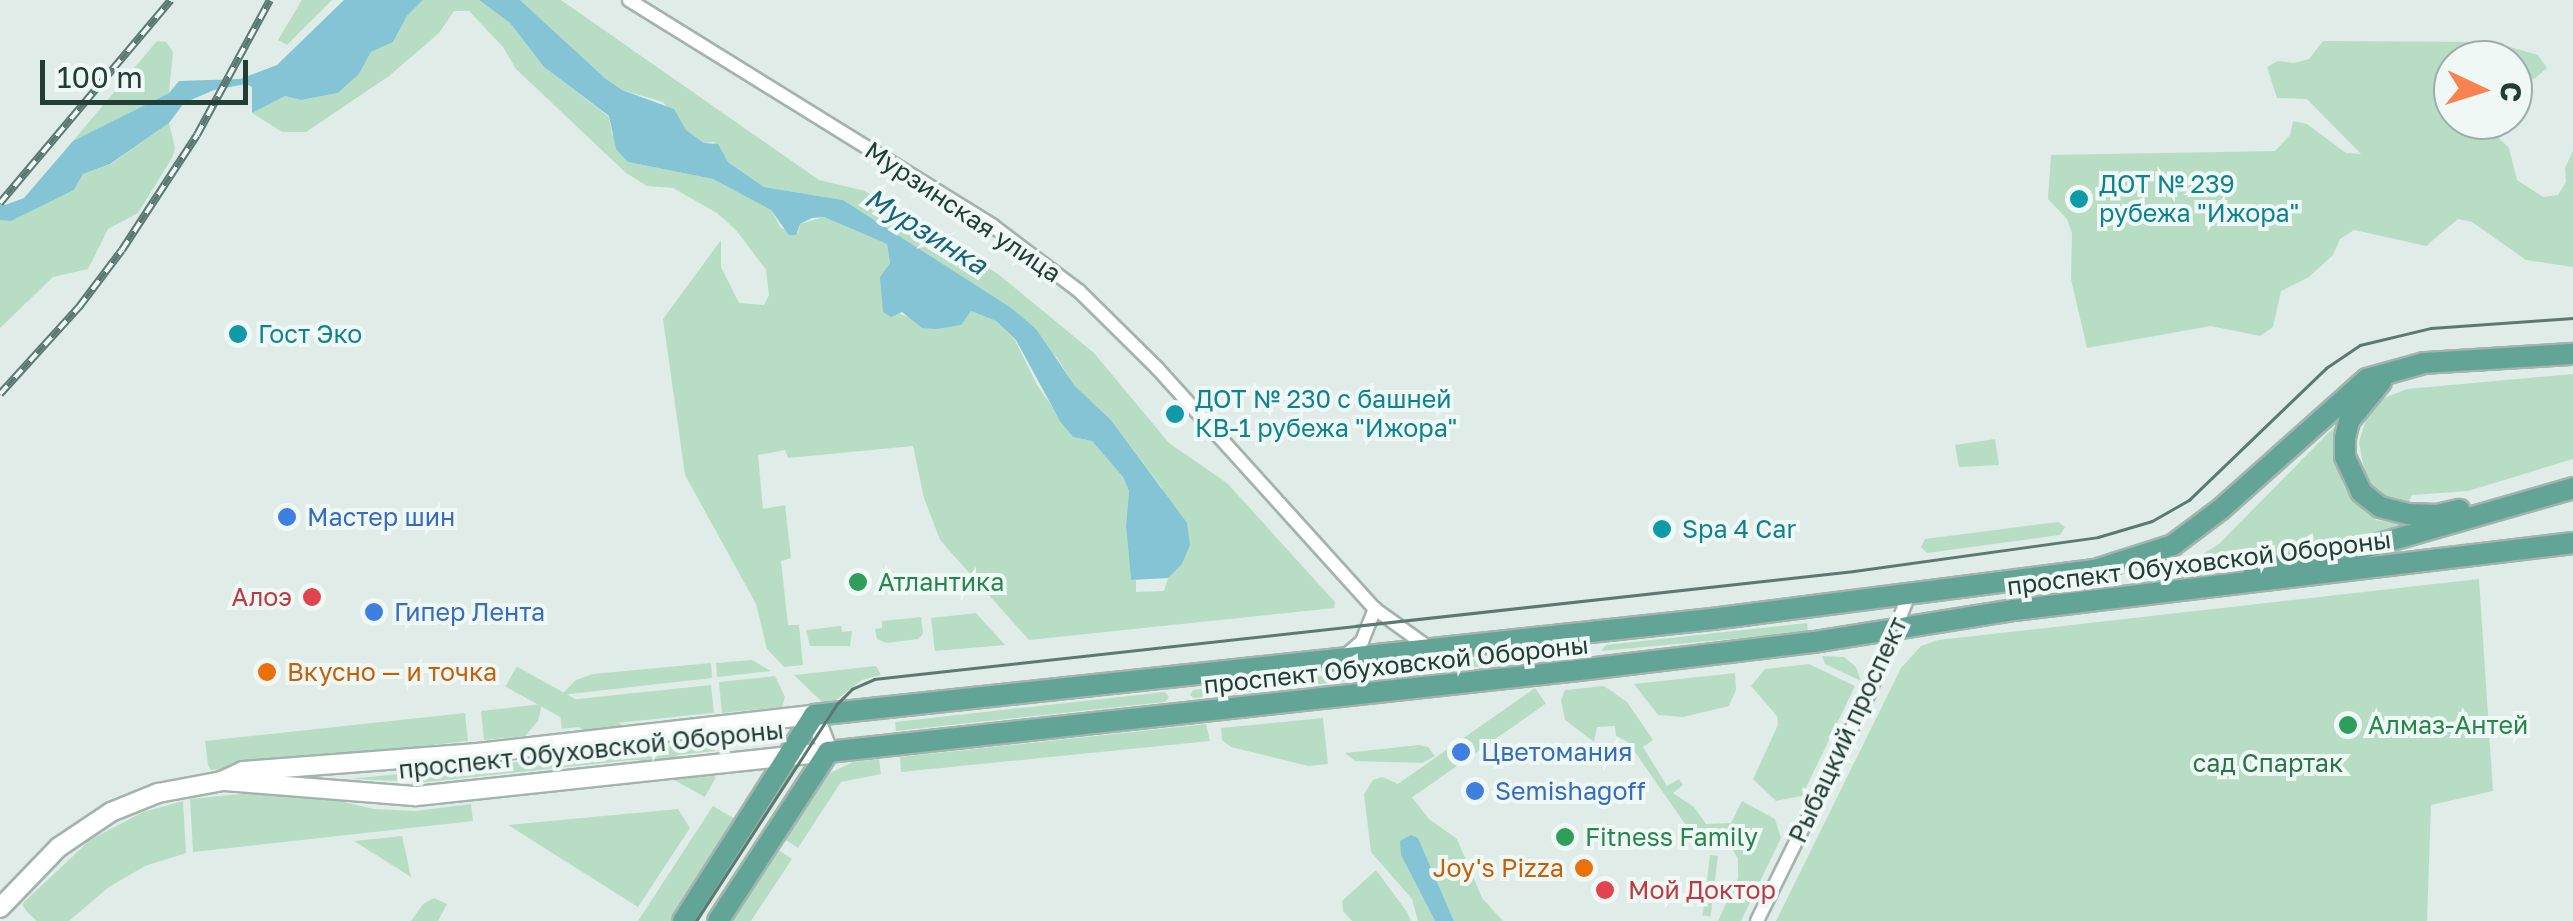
<!DOCTYPE html>
<html>
<head>
<meta charset="utf-8">
<style>
  body { margin:0 }
  #map { position:relative; width:2573px; height:921px; overflow:hidden; background:#e0ece7; font-family:"Golos Text",sans-serif }
  div>[style] { position:absolute }
  .green>* { inset:0; background:#b7dec4; transform-origin:0 0 }
  .water>* { inset:0; background:#84c4d4 }
  .roads { filter:drop-shadow(2px 0 #a3b4ae) drop-shadow(-2px 0 #a3b4ae) drop-shadow(0 2px #a3b4ae) drop-shadow(0 -2px #a3b4ae) }
  .street>* { height:12px; margin:-6px; padding:0 6px; transform-origin:6px; border-radius:6px; background:#fff }
  .secondary>* { height:18px; margin:-9px; padding:0 9px; transform-origin:9px; border-radius:9px; background:#fff }
  .primary>* { height:20px; margin:-10px; padding:0 10px; transform-origin:10px; border-radius:10px; background:#62a496 }
  .tram>* { height:2.5px; margin:-1.25px; padding:0 1.25px; transform-origin:1.25px; border-radius:1.25px; background:#5a7972 }
  .rail>* { height:8px; margin-top:-4px; transform-origin:0; background:repeating-linear-gradient(90deg,#f0f8f5 0 11px,#5a7972 0 22px); box-sizing:border-box; border-block:2px solid #5a7972 }
  .dots>* { width:28px; height:28px; translate:-50% -50%; box-sizing:border-box; border:5px solid #f0f8f5; border-radius:50% }
  span { translate:-50% -50%; white-space:nowrap; text-align:center; line-height:1.15; -webkit-text-stroke:8px #f0f8f5; paint-order:stroke }
  .culture-label { font-size:25px; color:#0d838f }
  .left { translate:0 -50%; text-align:left }
  .street-label { font-size:25px; color:#203d36 }
  .shop-label { font-size:25px; color:#366cbe }
  .leisure-label { font-size:25px; color:#27864d }
  .health-label { font-size:25px; color:#be3a42 }
  .right { translate:-100% -50%; text-align:right }
  .food-label { font-size:25px; color:#c56008 }
  .park-label { font-size:25px; color:#28764a }
  .water-label { font-size:28px; color:#17657c; font-style:italic }
  .north { position:absolute; left:2433px; top:40px; width:100px; height:100px; box-sizing:border-box; background:#f0f8f5; border:2px solid #9dada9; border-radius:50%; rotate:94deg; font-size:28px; font-weight:700; line-height:40px; text-align:center; color:#203d36 }
  .north::after { content:''; display:block; margin:auto; width:35px; height:45px; background:#f98350; clip-path:polygon(50% 0,100% 100%,50% 72%,0 100%) }
  .scale { position:absolute; left:40px; top:60px; width:208px; height:45px; box-sizing:border-box; border:5px solid #203d36; border-top:0; padding-left:12px; font-size:30px; line-height:35px; white-space:nowrap; color:#203d36; -webkit-text-stroke:8px #f0f8f5; paint-order:stroke }
</style>
</head>
<body>
<div id="map">
  <div class="green">
    <div style="clip-path:polygon(302px 0,332px 0,287px 45px,278px 40px)"></div>
    <div style="clip-path:polygon(423px 0,479px 0,510px 23px,544px 67px,609px 117px,612px 134px,628px 162px,713px 179px,771px 210px,781px 228px,798px 233px,800px 224px,824px 217px,887px 244px,890px 263px,880px 277px,898px 313px,918px 321px,964px 316px,971px 311px,996px 321px,1015px 340px,1037px 385px,1073px 437px,1092px 441px,1123px 477px,1129px 491px,1126px 526px,1131px 580px,1136px 580px,1136px 592px,1164px 591px,1168px 578px,1162px 488px,1111px 420px,1075px 386px,1057px 358px,1010px 307px,843px 200px,764px 187px,728px 162px,714px 142px,704px 143px,686px 130px,663px 102px,622px 90px,606px 79px,520px 0,561px 0,819px 180px,865px 191px,998px 274px,1094px 353px,1169px 443px,1227px 483px,1335px 602px,1334px 608px,1029px 640px,940px 540px,924px 498px,913px 446px,788px 458px,785px 450px,758px 455px,763px 509px,785px 505px,791px 558px,781px 561px,788px 625px,799px 625px,803px 665px,784px 667px,767px 649px,756px 604px,685px 475px,663px 319px,721px 240px,721px 267px,739px 303px,764px 305px,769px 295px,766px 270px,736px 230px,717px 213px,673px 188px,647px 186px,626px 173px,516px 69px,503px 47px,469px 11px,454px 11px,439px 33px,389px 76px,306px 132px,282px 132px,252px 113px,285px 96px,301px 100px,338px 93px,359px 74px,371px 52px,393px 42px,407px 16px)"></div>
    <div style="clip-path:polygon(157px 41px,166px 42px,173px 52px,169px 93px,73px 141px)"></div>
    <div style="clip-path:polygon(2323px 41px,2493px 42px,2538px 55px,2547px 68px,2534px 79px,2518px 81px,2513px 80px,2513px 60px,2453px 60px,2453px 120px,2469px 120px,2498px 137px,2509px 148px,2517px 180px,2543px 197px,2558px 195px,2566px 182px,2565px 168px,2573px 151px,2573px 267px,2526px 260px,2472px 222px,2458px 219px,2426px 246px,2354px 230px,2340px 239px,2333px 255px,2309px 277px,2281px 291px,2273px 327px,2260px 336px,2211px 326px,2087px 348px,2071px 279px,2072px 233px,2067px 219px,2048px 199px,2051px 155px,2275px 151px,2290px 135px,2293px 121px,2307px 124px,2346px 153px,2361px 154px,2307px 99px,2277px 98px,2267px 67px,2278px 61px,2294px 63px,2309px 59px)"></div>
    <div style="clip-path:polygon(169px 123px,175px 148px,172px 158px,138px 213px,108px 229px,88px 269px,53px 277px,0 328px,0 220px,11px 221px,74px 190px,83px 174px,111px 164px)"></div>
    <div style="clip-path:polygon(2573px 374px,2573px 459px,2468px 491px,2412px 495px,2408px 504px,2383px 499px,2366px 481px,2359px 442px,2368px 413px,2382px 399px,2407px 389px)"></div>
    <div style="clip-path:polygon(2341px 420px,2336px 465px,2345px 488px,2376px 520px,2414px 526px,2201px 575px,2137px 581px,2191px 562px,2220px 543px)"></div>
    <div style="clip-path:polygon(1995px 439px,1999px 465px,1959px 467px,1955px 445px)"></div>
    <div style="clip-path:polygon(2058px 522px,2065px 527px,2060px 535px,1927px 553px,1921px 547px,1925px 539px)"></div>
    <div style="clip-path:polygon(2479px 579px,2493px 791px,2431px 805px,2427px 921px,1776px 921px,1901px 668px,1921px 646px,1938px 640px)"></div>
    <div style="clip-path:polygon(976px 613px,1005px 645px,935px 651px,931px 618px)"></div>
    <div style="clip-path:polygon(921px 617px,923px 634px,918px 639px,886px 643px,877px 639px,875px 629px,882px 628px,882px 621px)"></div>
    <div style="clip-path:polygon(1807px 623px,1808px 632px,1601px 651px,1606px 645px)"></div>
    <div style="clip-path:polygon(841px 626px,842px 632px,852px 631px,850px 646px,810px 646px,806px 630px)"></div>
    <div style="clip-path:polygon(1553px 651px,1564px 652px,1564px 657px,1194px 698px,1190px 695px,1193px 690px)"></div>
    <div style="clip-path:polygon(1822px 656px,1844px 657px,1856px 667px,1861px 681px,1825px 664px)"></div>
    <div style="clip-path:polygon(752px 660px,771px 671px,717px 677px,716px 663px)"></div>
    <div style="clip-path:polygon(711px 663px,712px 678px,561px 695px,576px 680px,593px 674px)"></div>
    <div style="clip-path:polygon(1809px 664px,1855px 686px,1802px 796px,1776px 801px,1753px 779px,1778px 725px,1777px 716px,1751px 686px,1765px 669px)"></div>
    <div style="clip-path:polygon(876px 666px,881px 675px,862px 680px,835px 701px,823px 703px,794px 675px)"></div>
    <div style="clip-path:polygon(1735px 673px,1736px 690px,1729px 706px,1683px 717px,1658px 715px,1634px 684px)"></div>
    <div style="clip-path:polygon(775px 676px,785px 697px,782px 707px,722px 713px,719px 682px)"></div>
    <div style="left:711px;top:685px;width:28px;height:153px;rotate:84deg"></div>
    <div style="clip-path:polygon(1604px 686px,1627px 702px,1653px 740px,1643px 747px,1667px 786px,1679px 779px,1683px 785px,1673px 793px,1694px 807px,1706px 824px,1731px 823px,1742px 801px,1775px 819px,1781px 838px,1741px 921px,1718px 921px,1738px 878px,1738px 859px,1733px 850px,1717px 842px,1699px 844px,1628px 742px,1616px 736px,1615px 726px,1597px 727px,1594px 742px,1565px 720px,1561px 700px,1565px 690px)"></div>
    <div style="left:1535px;top:688px;width:19px;height:185px;rotate:55deg"></div>
    <div style="clip-path:polygon(1165px 692px,1169px 697px,1165px 702px,896px 731px,895px 722px)"></div>
    <div style="clip-path:polygon(542px 704px,538px 721px,525px 736px,484px 740px,481px 711px)"></div>
    <div style="clip-path:polygon(465px 713px,468px 741px,211px 770px,208px 765px,205px 741px)"></div>
    <div style="clip-path:polygon(1323px 718px,1328px 764px,1308px 766px,1231px 747px,1222px 740px,1221px 728px)"></div>
    <div style="clip-path:polygon(1206px 724px,1210px 741px,901px 772px,900px 757px)"></div>
    <div style="clip-path:polygon(714px 742px,715px 751px,427px 782px,349px 779px)"></div>
    <div style="clip-path:polygon(1419px 745px,1428px 747px,1435px 756px,1422px 763px,1355px 761px,1345px 753px)"></div>
    <div style="clip-path:polygon(879px 759px,881px 774px,841px 782px,798px 848px,783px 838px,830px 773px,853px 762px)"></div>
    <div style="left:716px;top:777px;width:23px;height:228px;rotate:119deg"></div>
    <div style="clip-path:polygon(1382px 777px,1403px 786px,1429px 819px,1457px 839px,1482px 898px,1503px 921px,1454px 921px,1418px 838px,1401px 855px,1435px 921px,1418px 921px,1412px 899px,1371px 852px,1364px 794px,1373px 780px)"></div>
    <div style="clip-path:polygon(260px 792px,308px 794px,374px 809px,415px 811px,471px 804px,473px 821px,193px 852px,190px 799px)"></div>
    <div style="clip-path:polygon(183px 801px,186px 853px,145px 866px,109px 887px,69px 921px,37px 921px,27px 912px,22px 904px,90px 840px,143px 812px)"></div>
    <div style="clip-path:polygon(713px 806px,737px 820px,672px 921px,638px 921px)"></div>
    <div style="clip-path:polygon(678px 809px,690px 828px,638px 907px,508px 825px)"></div>
    <div style="clip-path:polygon(402px 836px,411px 877px,354px 841px)"></div>
    <div style="clip-path:polygon(777px 849px,792px 859px,751px 921px,730px 921px)"></div>
    <div style="left:1710px;top:855px;width:8px;height:61px;rotate:7deg"></div>
    <div style="clip-path:polygon(1376px 870px,1407px 912px,1411px 921px,1352px 921px,1343px 911px,1342px 901px)"></div>
    <div style="clip-path:polygon(434px 898px,447px 904px,438px 921px,411px 921px,423px 904px)"></div>
  </div>
  <div class="water">
    <div style="clip-path:polygon(344px 0,423px 0,407px 16px,393px 42px,371px 52px,359px 74px,338px 93px,301px 100px,285px 96px,252px 113px,252px 87px,246px 84px,214px 90px,184px 103px,169px 123px,110px 164px,83px 174px,74px 190px,11px 221px,0 220px,0 201px,5px 205px,24px 198px,73px 141px,169px 93px,179px 81px,240px 79px,277px 65px)"></div>
    <div style="clip-path:polygon(479px 0,520px 0,606px 79px,622px 90px,674px 109px,686px 130px,704px 143px,718px 144px,728px 162px,764px 187px,843px 200px,1010px 307px,1036px 329px,1075px 386px,1111px 420px,1187px 523px,1190px 545px,1182px 564px,1168px 578px,1131px 580px,1126px 526px,1129px 491px,1123px 477px,1092px 441px,1073px 437px,1060px 421px,1016px 340px,996px 321px,971px 311px,961px 325px,936px 329px,922px 328px,902px 312px,891px 317px,883px 312px,880px 277px,890px 263px,887px 244px,824px 217px,812px 218px,800px 224px,796px 235px,789px 235px,771px 210px,713px 179px,628px 162px,616px 149px,609px 116px,544px 67px,510px 23px)"></div>
    <div style="clip-path:polygon(1411px 835px,1418px 838px,1454px 921px,1435px 921px,1401px 855px,1400px 841px)"></div>
  </div>
  <div class="roads">
    <div class="street">
      <div style="left:629px;top:0;width:428px;rotate:31.8deg"></div>
      <div style="left:993px;top:226px;width:108px;rotate:37.1deg"></div>
      <div style="left:1079px;top:291px;width:110px;rotate:44.6deg"></div>
      <div style="left:1157px;top:368px;width:325px;rotate:47.9deg"></div>
      <div style="left:1375px;top:609px;width:67px;rotate:35.8deg"></div>
      <div style="left:1345px;top:656px;width:23px;rotate:-41deg"></div>
      <div style="left:1362px;top:641px;width:35px;rotate:-68deg"></div>
      <div style="left:1757px;top:921px;width:256px;rotate:-63.8deg"></div>
      <div style="left:1870px;top:691px;width:107px;rotate:-68deg"></div>
    </div>
    <div class="secondary">
      <div style="left:0;top:908px;width:85px;rotate:-46deg"></div>
      <div style="left:59px;top:847px;width:63px;rotate:-33.9deg"></div>
      <div style="left:111px;top:812px;width:51px;rotate:-22deg"></div>
      <div style="left:158px;top:793px;width:65px;rotate:-10.6deg"></div>
      <div style="left:222px;top:781px;width:23px;rotate:-25deg"></div>
      <div style="left:243px;top:771px;width:236px;rotate:-4.4deg"></div>
      <div style="left:478px;top:753px;width:338px;rotate:-6.5deg"></div>
      <div style="left:814px;top:715px;width:40px;rotate:69deg"></div>
      <div style="left:828px;top:752px;width:416px;rotate:173.9deg"></div>
      <div style="left:414px;top:796px;width:193px;rotate:-175.5deg"></div>
    </div>
    <div class="primary">
      <div style="left:2381px;top:382px;width:50px;rotate:129.4deg"></div>
      <div style="left:2349px;top:421px;width:17px;rotate:103deg"></div>
      <div style="left:2345px;top:438px;width:19px;rotate:90deg"></div>
      <div style="left:2345px;top:457px;width:38px;rotate:65deg"></div>
      <div style="left:2361px;top:492px;width:24px;rotate:38deg"></div>
      <div style="left:2380px;top:507px;width:29px;rotate:14deg"></div>
      <div style="left:2408px;top:514px;width:29px;rotate:2deg"></div>
      <div style="left:2437px;top:515px;width:23px;rotate:-13deg"></div>
      <div style="left:2254px;top:572px;width:80px;rotate:-10.8deg"></div>
      <div style="left:2333px;top:557px;width:250px;rotate:-16deg"></div>
      <div style="left:683px;top:921px;width:244px;rotate:-57.5deg"></div>
      <div style="left:814px;top:715px;width:903px;rotate:-6.1deg"></div>
      <div style="left:1712px;top:619px;width:386px;rotate:-7.3deg"></div>
      <div style="left:2095px;top:570px;width:82px;rotate:-17.8deg"></div>
      <div style="left:2173px;top:545px;width:60px;rotate:-36.9deg"></div>
      <div style="left:2221px;top:509px;width:195px;rotate:-41.7deg"></div>
      <div style="left:2367px;top:379px;width:59px;rotate:-15.7deg"></div>
      <div style="left:2424px;top:363px;width:149px;rotate:-3.5deg"></div>
      <div style="left:718px;top:921px;width:202px;rotate:-56.9deg"></div>
      <div style="left:828px;top:752px;width:755px;rotate:-6.23deg"></div>
      <div style="left:1579px;top:670px;width:237px;rotate:-6.8deg"></div>
      <div style="left:1814px;top:642px;width:203px;rotate:-9.1deg"></div>
      <div style="left:2014px;top:610px;width:563px;rotate:-6.83deg"></div>
    </div>
  </div>
  <div class="tram">
    <div style="left:696px;top:921px;width:259px;rotate:-57deg"></div>
    <div style="left:837px;top:704px;width:21px;rotate:-45deg"></div>
    <div style="left:852px;top:689px;width:24px;rotate:-24deg"></div>
    <div style="left:874px;top:679px;width:986px;rotate:-6.29deg"></div>
    <div style="left:1854px;top:571px;width:246px;rotate:-7.9deg"></div>
    <div style="left:2098px;top:537px;width:56px;rotate:-16.5deg"></div>
    <div style="left:2152px;top:521px;width:43px;rotate:-29.6deg"></div>
    <div style="left:2189px;top:500px;width:190px;rotate:-43.9deg"></div>
    <div style="left:2326px;top:368px;width:41px;rotate:-34.1deg"></div>
    <div style="left:2360px;top:345px;width:73px;rotate:-13.5deg"></div>
    <div style="left:2431px;top:328px;width:142px;rotate:-4deg"></div>
  </div>
  <div class="rail">
    <div style="left:0;top:203px;width:265px;rotate:-49.9deg"></div>
    <div style="left:0;top:394px;width:118px;rotate:-47.8deg"></div>
    <div style="left:79px;top:307px;width:71px;rotate:-53deg"></div>
    <div style="left:122px;top:250px;width:137px;rotate:-56.9deg"></div>
    <div style="left:197px;top:135px;width:153px;rotate:-61.6deg"></div>
  </div>
  <div class="dots">
    <div style="left:2079px;top:199px;background:#0f9aa8"></div>
    <div style="left:238px;top:334px;background:#0f9aa8"></div>
    <div style="left:1175px;top:414px;background:#0f9aa8"></div>
    <div style="left:287px;top:517px;background:#3f7fe0"></div>
    <div style="left:1662px;top:529px;background:#0f9aa8"></div>
    <div style="left:858px;top:582px;background:#2e9e5b"></div>
    <div style="left:312px;top:597px;background:#e0444e"></div>
    <div style="left:374px;top:612px;background:#3f7fe0"></div>
    <div style="left:267px;top:672px;background:#e8710a"></div>
    <div style="left:2348px;top:725px;background:#2e9e5b"></div>
    <div style="left:1461px;top:752px;background:#3f7fe0"></div>
    <div style="left:1475px;top:791px;background:#3f7fe0"></div>
    <div style="left:1565px;top:837px;background:#2e9e5b"></div>
    <div style="left:1584px;top:868px;background:#e8710a"></div>
    <div style="left:1605px;top:890px;background:#e0444e"></div>
  </div>
  <div class="culture-label">
    <span class="left" style="left:2099px;top:199px">ДОТ № 239<br>рубежа "Ижора"</span>
    <span class="left" style="left:258px;top:334px">Гост Эко</span>
    <span class="left" style="left:1195px;top:414px">ДОТ № 230 с башней<br>КВ-1 рубежа "Ижора"</span>
    <span class="left" style="left:1682px;top:529px">Spa 4 Car</span>
  </div>
  <div class="street-label">
    <span style="left:963px;top:212px;rotate:34deg">Мурзинская улица</span>
    <span style="left:2199px;top:563px;rotate:-7deg">проспект Обуховской Обороны</span>
    <span style="left:1396px;top:665px;rotate:-6deg">проспект Обуховской Обороны</span>
    <span style="left:1848px;top:730px;rotate:-65deg">Рыбацкий проспект</span>
    <span style="left:591px;top:750px;rotate:-6deg">проспект Обуховской Обороны</span>
  </div>
  <div class="shop-label">
    <span class="left" style="left:307px;top:517px">Мастер шин</span>
    <span class="left" style="left:394px;top:612px">Гипер Лента</span>
    <span class="left" style="left:1481px;top:752px">Цветомания</span>
    <span class="left" style="left:1495px;top:791px">Semishagoff</span>
  </div>
  <div class="leisure-label">
    <span class="left" style="left:878px;top:582px">Атлантика</span>
    <span class="left" style="left:2368px;top:725px">Алмаз-Антей</span>
    <span class="left" style="left:1585px;top:837px">Fitness Family</span>
  </div>
  <div class="health-label">
    <span class="right" style="left:292px;top:597px">Алоэ</span>
    <span class="left" style="left:1628px;top:890px">Мой Доктор</span>
  </div>
  <div class="food-label">
    <span class="left" style="left:287px;top:672px">Вкусно — и точка</span>
    <span class="right" style="left:1564px;top:868px">Joy's Pizza</span>
  </div>
  <div class="park-label">
    <span style="left:2268px;top:763px">сад Спартак</span>
  </div>
  <div class="water-label">
    <span style="left:926px;top:231px;rotate:32deg">Мурзинка</span>
  </div>
  <div class="north">С</div>
  <div class="scale">100 m</div>
</div>
</body>
</html>
